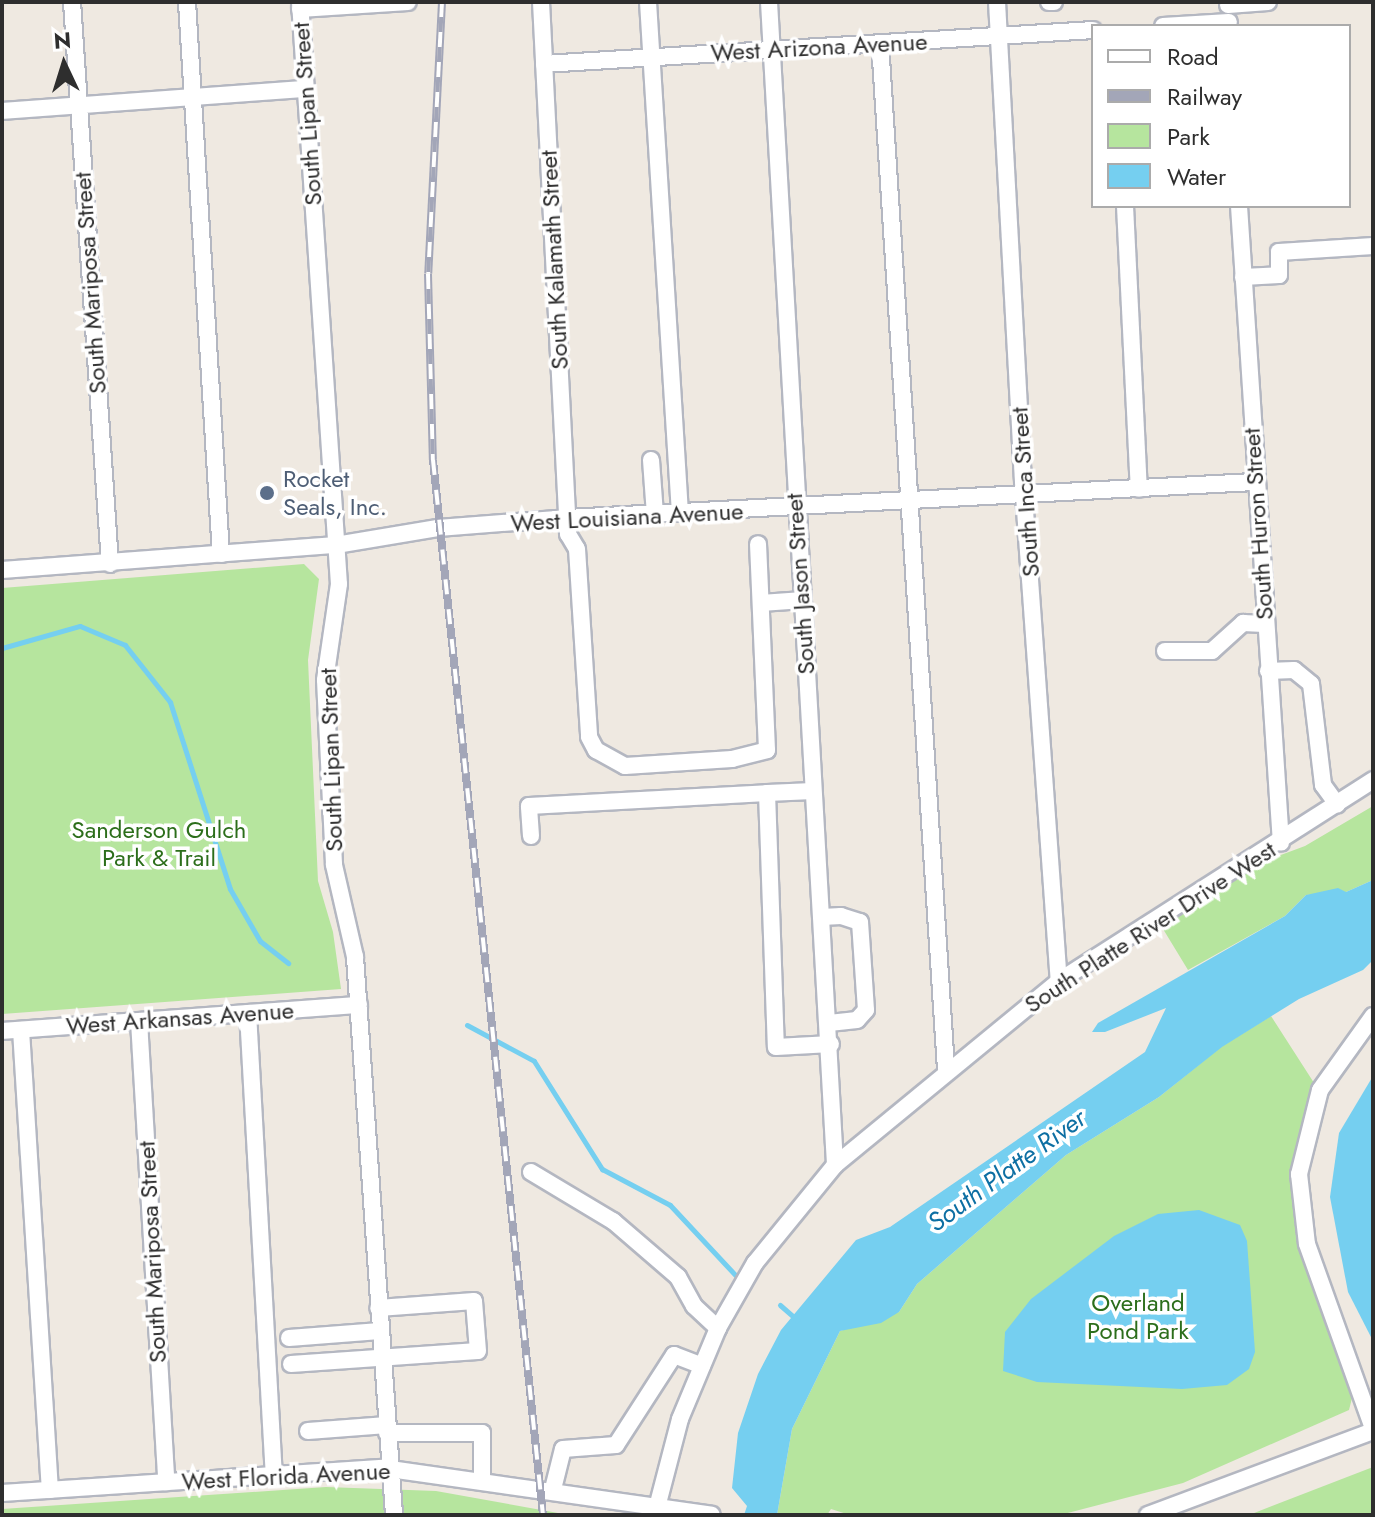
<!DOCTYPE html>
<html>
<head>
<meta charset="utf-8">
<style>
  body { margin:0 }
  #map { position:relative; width:1375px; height:1517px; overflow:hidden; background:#efe9e1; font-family:Jost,sans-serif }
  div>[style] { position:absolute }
  .green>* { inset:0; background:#b6e59e }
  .water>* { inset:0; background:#75cff0 }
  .stream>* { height:5px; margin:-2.5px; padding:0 2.5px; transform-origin:2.5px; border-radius:2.5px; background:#75cff0 }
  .roads { filter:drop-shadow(2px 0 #b4b7c1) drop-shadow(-2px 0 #b4b7c1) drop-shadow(0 2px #b4b7c1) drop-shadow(0 -2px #b4b7c1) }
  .minor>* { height:16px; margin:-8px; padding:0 8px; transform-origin:8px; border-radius:8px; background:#fff }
  .rail>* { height:8px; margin-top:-4px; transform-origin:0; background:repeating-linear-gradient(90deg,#fff 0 15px,#a3a6b8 0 30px); box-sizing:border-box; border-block:2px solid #a3a6b8 }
  .dots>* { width:22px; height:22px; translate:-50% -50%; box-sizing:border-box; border:4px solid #fff; border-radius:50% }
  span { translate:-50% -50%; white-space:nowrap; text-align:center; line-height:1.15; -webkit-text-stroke:7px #fff; paint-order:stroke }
  .street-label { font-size:24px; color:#2e2e2e }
  .service-label { font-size:24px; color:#4e5e75 }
  .left { translate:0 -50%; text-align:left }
  .park-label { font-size:24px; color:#2c6e1b }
  .water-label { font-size:26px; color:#0d6fa3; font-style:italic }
  .frame { position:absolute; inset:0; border:4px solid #2e2e2e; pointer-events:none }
  .legend { position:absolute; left:1091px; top:24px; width:260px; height:184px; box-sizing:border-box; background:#fff; border:2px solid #ababab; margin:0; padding:10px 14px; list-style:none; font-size:24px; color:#2e2e2e }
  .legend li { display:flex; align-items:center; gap:16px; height:40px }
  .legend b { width:40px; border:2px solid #ababab }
  .north { position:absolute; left:24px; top:24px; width:80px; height:80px; -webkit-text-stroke:6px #fff; paint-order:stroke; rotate:356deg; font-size:22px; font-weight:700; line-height:32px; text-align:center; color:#2e2e2e }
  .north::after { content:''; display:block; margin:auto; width:28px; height:36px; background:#2e2e2e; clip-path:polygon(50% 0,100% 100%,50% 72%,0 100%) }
</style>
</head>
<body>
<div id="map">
  <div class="green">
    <div style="clip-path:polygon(304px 564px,319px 579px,308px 660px,318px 881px,333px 932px,341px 989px,2px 1014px,2px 588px)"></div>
    <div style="clip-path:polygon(1373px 806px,1373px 880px,1346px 892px,1306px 895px,1285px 916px,1188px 970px,1160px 924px,1267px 860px,1305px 846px)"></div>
    <div style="clip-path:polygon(1271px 1016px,1316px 1086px,1292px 1183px,1298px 1237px,1352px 1398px,1349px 1410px,1183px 1483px,1060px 1515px,850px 1515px,831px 1509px,827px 1515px,777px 1515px,792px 1429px,840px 1331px,899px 1312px,917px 1284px,1066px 1155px,1159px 1097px,1221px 1047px)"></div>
    <div style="clip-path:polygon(1373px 1467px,1373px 1515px,1249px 1515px)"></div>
    <div style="clip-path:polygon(326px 1487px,436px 1491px,569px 1515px,2px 1515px,2px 1509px)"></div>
  </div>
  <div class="water">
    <div style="clip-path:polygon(1373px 880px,1373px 960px,1363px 970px,1299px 999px,1222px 1047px,1159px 1097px,1066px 1155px,917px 1284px,899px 1312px,881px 1323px,840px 1331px,792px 1429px,777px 1515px,744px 1515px,747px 1506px,732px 1488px,738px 1433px,758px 1374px,781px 1330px,856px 1240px,890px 1227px,1145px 1052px,1166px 1008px,1105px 1032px,1092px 1032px,1098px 1023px,1285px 916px,1306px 895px,1338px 888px,1346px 892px)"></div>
    <div style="clip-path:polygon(1373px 1076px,1373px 1341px,1348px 1292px,1330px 1197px,1339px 1133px)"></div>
    <div style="clip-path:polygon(1199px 1210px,1240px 1225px,1247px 1241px,1255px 1352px,1249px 1369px,1227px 1385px,1182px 1389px,1037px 1382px,1003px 1371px,1005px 1332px,1031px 1299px,1114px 1236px,1158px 1214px)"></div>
  </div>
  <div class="stream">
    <div style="left:2px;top:648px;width:81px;rotate:-15.8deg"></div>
    <div style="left:80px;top:626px;width:49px;rotate:22.9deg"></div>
    <div style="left:125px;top:645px;width:73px;rotate:51.7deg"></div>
    <div style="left:170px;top:702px;width:196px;rotate:72.2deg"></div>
    <div style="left:230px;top:889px;width:60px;rotate:60deg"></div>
    <div style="left:260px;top:941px;width:36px;rotate:38deg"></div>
    <div style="left:467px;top:1025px;width:76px;rotate:28.2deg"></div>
    <div style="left:534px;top:1061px;width:128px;rotate:57.8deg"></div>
    <div style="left:602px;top:1169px;width:77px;rotate:27.9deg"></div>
    <div style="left:670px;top:1205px;width:101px;rotate:47deg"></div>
    <div style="left:780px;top:1305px;width:23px;rotate:41deg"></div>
  </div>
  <div class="roads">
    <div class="minor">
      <div style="left:72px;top:2px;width:563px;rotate:86.13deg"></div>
      <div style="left:187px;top:2px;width:553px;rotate:86.48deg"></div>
      <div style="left:300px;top:2px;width:583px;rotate:86.17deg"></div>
      <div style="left:339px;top:584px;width:97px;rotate:98.3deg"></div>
      <div style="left:325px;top:680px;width:185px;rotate:87.2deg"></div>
      <div style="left:334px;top:865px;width:94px;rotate:77.1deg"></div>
      <div style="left:355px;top:957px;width:559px;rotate:86deg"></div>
      <div style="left:541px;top:2px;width:533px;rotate:87.09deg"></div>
      <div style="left:568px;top:534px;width:17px;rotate:59deg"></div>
      <div style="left:577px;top:549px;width:188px;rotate:86.3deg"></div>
      <div style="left:589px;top:737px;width:15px;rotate:62deg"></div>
      <div style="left:596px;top:750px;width:33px;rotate:29deg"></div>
      <div style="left:625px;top:766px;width:107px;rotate:-3.7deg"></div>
      <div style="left:732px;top:759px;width:36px;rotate:-14deg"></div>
      <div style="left:767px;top:750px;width:206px;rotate:-92.5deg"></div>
      <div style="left:648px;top:2px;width:512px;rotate:86.42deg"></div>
      <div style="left:769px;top:2px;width:1165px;rotate:86.75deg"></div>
      <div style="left:997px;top:2px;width:495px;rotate:86.9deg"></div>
      <div style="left:1024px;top:496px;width:486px;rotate:85.9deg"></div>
      <div style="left:1049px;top:2px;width:5px"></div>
      <div style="left:1228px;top:5px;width:40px;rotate:-4.3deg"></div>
      <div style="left:300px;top:9px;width:108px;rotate:-3.7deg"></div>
      <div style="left:1163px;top:26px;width:66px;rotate:-3.5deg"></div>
      <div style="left:880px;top:43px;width:1028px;rotate:86.32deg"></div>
      <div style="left:544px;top:64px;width:550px;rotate:-3.54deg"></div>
      <div style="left:2px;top:111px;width:304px;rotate:-4.2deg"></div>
      <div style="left:1125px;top:206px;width:283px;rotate:87.2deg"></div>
      <div style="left:1239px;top:206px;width:638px;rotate:86.23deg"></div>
      <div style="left:1243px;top:277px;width:36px;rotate:-3deg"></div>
      <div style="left:1279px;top:275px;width:23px;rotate:-90deg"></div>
      <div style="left:1279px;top:252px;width:94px;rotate:-3.7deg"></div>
      <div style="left:651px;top:460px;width:54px;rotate:85.8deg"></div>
      <div style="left:2px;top:570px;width:335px;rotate:-4.3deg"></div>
      <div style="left:336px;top:545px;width:103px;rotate:-9.5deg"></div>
      <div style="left:438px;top:528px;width:129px;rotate:-4.4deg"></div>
      <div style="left:567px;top:518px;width:688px;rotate:-3deg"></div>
      <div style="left:761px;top:603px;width:39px;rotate:-4deg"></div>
      <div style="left:1165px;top:651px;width:47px"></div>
      <div style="left:1212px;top:651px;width:42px;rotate:-42.1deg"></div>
      <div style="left:1243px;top:623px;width:21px;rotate:3deg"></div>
      <div style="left:1268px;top:671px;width:26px;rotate:-2deg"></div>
      <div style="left:1294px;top:670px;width:22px;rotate:39deg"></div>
      <div style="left:1311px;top:684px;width:102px;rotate:83.2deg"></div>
      <div style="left:1323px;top:785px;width:24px;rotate:54deg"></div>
      <div style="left:813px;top:791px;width:46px;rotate:177.5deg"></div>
      <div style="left:767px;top:793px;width:254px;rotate:88deg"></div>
      <div style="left:776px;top:1047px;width:55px;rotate:-3.1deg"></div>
      <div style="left:531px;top:836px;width:30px;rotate:-94deg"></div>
      <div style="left:529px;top:806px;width:238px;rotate:-3.1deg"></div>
      <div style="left:822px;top:917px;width:19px;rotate:-3deg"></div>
      <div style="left:841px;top:916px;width:20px;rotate:18deg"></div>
      <div style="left:860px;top:922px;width:88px;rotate:86.1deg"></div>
      <div style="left:866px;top:1010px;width:13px;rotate:132deg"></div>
      <div style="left:857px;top:1020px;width:28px;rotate:174deg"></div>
      <div style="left:248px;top:1013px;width:463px;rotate:86.8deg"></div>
      <div style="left:1373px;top:1016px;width:91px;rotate:125.6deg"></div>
      <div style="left:1320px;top:1090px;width:87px;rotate:104deg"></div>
      <div style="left:1299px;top:1174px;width:70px;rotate:83.5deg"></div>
      <div style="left:1307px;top:1244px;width:195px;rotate:70.3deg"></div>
      <div style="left:139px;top:1021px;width:462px;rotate:86.6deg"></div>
      <div style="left:21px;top:1030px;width:461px;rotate:86.4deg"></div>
      <div style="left:2px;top:1031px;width:358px;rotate:-4.2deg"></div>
      <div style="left:531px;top:1172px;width:96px;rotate:30.9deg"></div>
      <div style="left:613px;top:1221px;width:86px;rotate:40.7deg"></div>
      <div style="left:678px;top:1277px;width:33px;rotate:61deg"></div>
      <div style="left:694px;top:1306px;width:33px;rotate:43deg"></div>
      <div style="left:289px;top:1338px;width:91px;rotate:-4.4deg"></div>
      <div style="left:291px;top:1364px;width:187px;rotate:-4deg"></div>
      <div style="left:478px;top:1351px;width:50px;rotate:-94.6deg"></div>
      <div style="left:474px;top:1301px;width:96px;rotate:175.8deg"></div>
      <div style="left:308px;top:1431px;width:79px;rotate:-4.3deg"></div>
      <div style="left:387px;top:1433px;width:95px"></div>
      <div style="left:482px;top:1433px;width:46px;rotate:90deg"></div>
      <div style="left:553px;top:1489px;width:41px;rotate:-76deg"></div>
      <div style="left:563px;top:1449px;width:53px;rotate:-4.3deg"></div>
      <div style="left:616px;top:1445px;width:107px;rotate:-57.2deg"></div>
      <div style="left:674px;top:1355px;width:30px;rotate:21deg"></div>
      <div style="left:2px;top:1493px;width:382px;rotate:-3.8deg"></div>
      <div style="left:383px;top:1468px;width:332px;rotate:8.1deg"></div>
      <div style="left:655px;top:1515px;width:99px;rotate:-75.4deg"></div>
      <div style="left:680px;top:1419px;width:99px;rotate:-67.3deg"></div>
      <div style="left:718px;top:1328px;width:75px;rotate:-60.4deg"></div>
      <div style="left:755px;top:1263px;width:127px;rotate:-50.8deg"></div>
      <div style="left:835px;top:1165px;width:290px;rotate:-39.4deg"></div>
      <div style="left:1059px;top:981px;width:373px;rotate:-32.6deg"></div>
      <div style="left:1148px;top:1515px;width:240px;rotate:-20.5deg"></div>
    </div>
  </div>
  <div class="rail">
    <div style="left:442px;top:2px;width:272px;rotate:92.9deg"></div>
    <div style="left:428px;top:274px;width:186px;rotate:88.5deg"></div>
    <div style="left:433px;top:460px;width:1061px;rotate:84.05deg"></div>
  </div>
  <div class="dots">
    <div style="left:267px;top:493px;background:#5c6f8a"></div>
  </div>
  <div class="street-label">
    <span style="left:819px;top:47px;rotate:-3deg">West Arizona Avenue</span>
    <span style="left:307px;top:114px;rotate:-94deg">South Lipan Street</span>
    <span style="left:554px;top:260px;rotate:-93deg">South Kalamath Street</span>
    <span style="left:90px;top:283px;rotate:-94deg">South Mariposa Street</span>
    <span style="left:1025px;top:492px;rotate:-94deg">South Inca Street</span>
    <span style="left:627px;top:517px;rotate:-3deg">West Louisiana Avenue</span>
    <span style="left:1258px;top:524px;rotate:-94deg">South Huron Street</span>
    <span style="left:800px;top:584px;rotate:-94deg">South Jason Street</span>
    <span style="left:331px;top:760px;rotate:-92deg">South Lipan Street</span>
    <span style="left:1150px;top:927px;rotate:-33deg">South Platte River Drive West</span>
    <span style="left:180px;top:1018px;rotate:-4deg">West Arkansas Avenue</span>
    <span style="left:152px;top:1252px;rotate:-93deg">South Mariposa Street</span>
    <span style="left:286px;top:1476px;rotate:-3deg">West Florida Avenue</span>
  </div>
  <div class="service-label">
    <span class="left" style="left:283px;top:493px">Rocket<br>Seals, Inc.</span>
  </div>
  <div class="park-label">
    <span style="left:159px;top:844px">Sanderson Gulch<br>Park &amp; Trail</span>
    <span style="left:1138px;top:1317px">Overland<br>Pond Park</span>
  </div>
  <div class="water-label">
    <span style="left:1007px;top:1171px;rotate:-36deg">South Platte River</span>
  </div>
  <div class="frame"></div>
  <ul class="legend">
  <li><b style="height:10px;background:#fff"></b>Road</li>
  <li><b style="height:10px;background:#a3a6b8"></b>Railway</li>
  <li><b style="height:22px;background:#b6e59e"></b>Park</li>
  <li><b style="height:22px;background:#75cff0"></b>Water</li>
  </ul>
  <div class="north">N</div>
</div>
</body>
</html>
